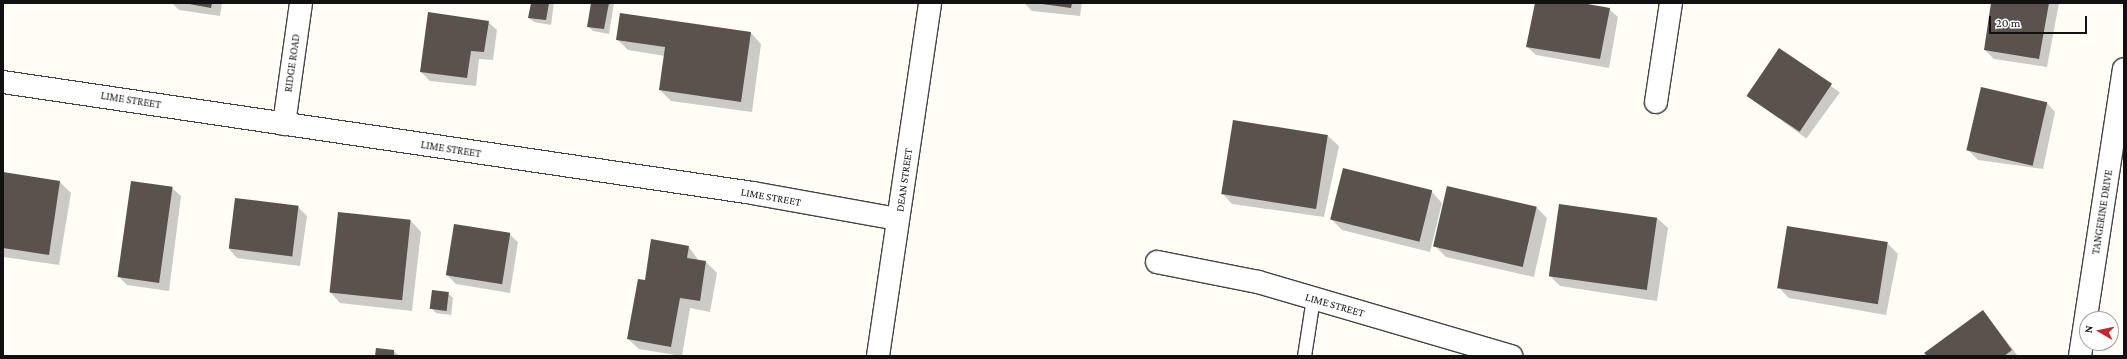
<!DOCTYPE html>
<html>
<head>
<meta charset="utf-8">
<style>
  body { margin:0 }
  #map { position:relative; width:2127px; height:359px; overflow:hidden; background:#fffdf5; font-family:"Crimson Pro",serif }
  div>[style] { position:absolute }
  .shadow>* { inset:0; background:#0003; transform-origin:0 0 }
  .building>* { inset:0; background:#5a524d; transform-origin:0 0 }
  .roads { filter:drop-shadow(1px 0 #444) drop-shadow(-1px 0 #444) drop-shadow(0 1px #444) drop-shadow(0 -1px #444) }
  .lane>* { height:13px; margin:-6.5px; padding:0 6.5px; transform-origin:6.5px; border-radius:6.5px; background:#fff }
  .street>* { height:22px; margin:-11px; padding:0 11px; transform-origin:11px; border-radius:11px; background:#fff }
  span { translate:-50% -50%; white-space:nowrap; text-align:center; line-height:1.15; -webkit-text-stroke:4px #fff; paint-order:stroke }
  .street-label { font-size:11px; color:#111 }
  .frame { position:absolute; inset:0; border:4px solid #111; pointer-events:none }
  .north { position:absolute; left:2079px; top:311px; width:40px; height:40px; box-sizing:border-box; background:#fff; border:1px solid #a0a0a0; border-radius:50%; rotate:279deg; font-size:11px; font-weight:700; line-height:16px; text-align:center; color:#111 }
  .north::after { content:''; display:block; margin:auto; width:14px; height:18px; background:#c4262e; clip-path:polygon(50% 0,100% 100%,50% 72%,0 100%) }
  .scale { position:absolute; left:1989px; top:16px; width:98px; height:18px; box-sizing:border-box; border:2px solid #111; border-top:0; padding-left:5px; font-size:12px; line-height:14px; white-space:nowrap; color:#111; -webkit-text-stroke:3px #fff; paint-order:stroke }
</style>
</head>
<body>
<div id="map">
  <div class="shadow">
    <div style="clip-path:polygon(172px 3px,222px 3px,220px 16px,179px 10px)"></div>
    <div style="clip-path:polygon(532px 3px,554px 3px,551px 25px,534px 22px,529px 18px)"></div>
    <div style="clip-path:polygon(592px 3px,614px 3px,609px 34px,593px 31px,588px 26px)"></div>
    <div style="clip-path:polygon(1024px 3px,1082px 3px,1080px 16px,1032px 11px)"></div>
    <div style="clip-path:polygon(1536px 3px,1577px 3px,1609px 9px,1618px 17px,1609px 68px,1536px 55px,1527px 47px)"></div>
    <div style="clip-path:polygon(1992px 3px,2059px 3px,2047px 67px,1994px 59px,1985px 50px)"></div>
    <div style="clip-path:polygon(488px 22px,497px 30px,493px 60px,479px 59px,476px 86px,430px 81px,421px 72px)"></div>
    <div style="clip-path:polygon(751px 33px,761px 44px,752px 112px,671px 101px,660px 90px,665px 56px,628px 50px,617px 39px)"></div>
    <div style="left:1780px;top:49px;width:74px;height:57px;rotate:36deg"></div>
    <div style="clip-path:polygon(1982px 88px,2047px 103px,2055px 112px,2043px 169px,1978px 160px,1969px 151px)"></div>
    <div style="clip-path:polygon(1328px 136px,1339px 146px,1324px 217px,1232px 204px,1222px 193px)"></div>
    <div style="clip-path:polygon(3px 173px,60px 182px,71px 193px,59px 265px,4px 257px,3px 266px)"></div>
    <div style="clip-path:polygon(172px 188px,181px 196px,169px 291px,127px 285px,119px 277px)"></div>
    <div style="clip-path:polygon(1432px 192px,1442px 203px,1430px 252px,1342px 230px,1331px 219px)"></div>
    <div style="clip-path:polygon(236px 199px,298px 207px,307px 216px,300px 266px,237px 258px,229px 249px)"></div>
    <div style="clip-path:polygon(1536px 207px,1547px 218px,1534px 277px,1446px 257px,1435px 246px)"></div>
    <div style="clip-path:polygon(1657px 218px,1668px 228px,1657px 301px,1560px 286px,1549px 275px)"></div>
    <div style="clip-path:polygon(411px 221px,421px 232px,412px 311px,340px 303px,330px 292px)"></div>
    <div style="clip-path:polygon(509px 234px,518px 242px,510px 293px,456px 284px,448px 276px)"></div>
    <div style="clip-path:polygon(1887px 243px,1898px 254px,1886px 315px,1789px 298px,1778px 287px)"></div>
    <div style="clip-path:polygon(689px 247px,699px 261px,706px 262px,717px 273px,710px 312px,690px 308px,682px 356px,639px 349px,628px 339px)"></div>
    <div style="clip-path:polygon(448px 293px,453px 298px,451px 315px,436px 313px,431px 308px)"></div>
    <div style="clip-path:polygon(1983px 311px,2018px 356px,1928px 356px)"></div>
    <div style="clip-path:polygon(394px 351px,399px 356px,376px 356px)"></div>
  </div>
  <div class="building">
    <div style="clip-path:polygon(184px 3px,212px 3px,211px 8px)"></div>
    <div style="clip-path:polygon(531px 3px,549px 3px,546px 20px,528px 18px)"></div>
    <div style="clip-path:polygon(591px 3px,609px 3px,604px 29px,587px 27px)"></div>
    <div style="clip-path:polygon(1035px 3px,1072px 3px,1071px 8px)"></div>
    <div style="clip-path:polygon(1535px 3px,1582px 3px,1610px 8px,1600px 59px,1526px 47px)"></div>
    <div style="clip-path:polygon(1991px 3px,2049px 3px,2039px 59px,1984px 50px)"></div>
    <div style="clip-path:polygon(428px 12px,489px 21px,484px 52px,471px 51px,467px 78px,420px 72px)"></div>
    <div style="clip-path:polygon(620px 13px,751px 32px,741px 102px,659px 90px,665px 47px,616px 40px)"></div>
    <div style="left:1779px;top:48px;width:64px;height:58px;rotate:34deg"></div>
    <div style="left:1981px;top:87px;width:68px;height:65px;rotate:13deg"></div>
    <div style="left:1233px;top:120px;width:96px;height:75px;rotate:9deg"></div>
    <div style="left:1343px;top:168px;width:92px;height:53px;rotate:14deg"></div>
    <div style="clip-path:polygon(3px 172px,60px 181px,49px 255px,3px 248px)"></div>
    <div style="left:131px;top:181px;width:42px;height:97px;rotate:8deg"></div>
    <div style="left:1447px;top:186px;width:92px;height:62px;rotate:13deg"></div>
    <div style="left:235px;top:198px;width:64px;height:51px;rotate:7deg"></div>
    <div style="left:1559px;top:204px;width:99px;height:73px;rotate:8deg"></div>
    <div style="left:338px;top:212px;width:73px;height:81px;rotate:6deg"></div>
    <div style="left:454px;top:224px;width:57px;height:52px;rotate:9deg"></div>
    <div style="left:1787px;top:226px;width:102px;height:63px;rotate:9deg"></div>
    <div style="clip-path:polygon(651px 239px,689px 246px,687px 258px,706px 261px,700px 301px,680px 298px,671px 347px,627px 339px,638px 279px,645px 280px)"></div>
    <div style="left:432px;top:290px;width:17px;height:19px;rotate:7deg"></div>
    <div style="clip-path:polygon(1983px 310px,2012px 350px,2004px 356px,1927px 356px,1924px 353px)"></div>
    <div style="clip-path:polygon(376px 348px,394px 350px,394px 356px,375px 356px)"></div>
  </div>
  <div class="roads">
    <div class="lane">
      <div style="left:1304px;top:356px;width:59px;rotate:-81.2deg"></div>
    </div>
    <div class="street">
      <div style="left:3px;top:82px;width:758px;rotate:8.42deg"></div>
      <div style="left:753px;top:193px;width:147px;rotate:10.2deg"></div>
      <div style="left:1656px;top:102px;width:100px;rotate:-81.4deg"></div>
      <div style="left:284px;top:124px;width:122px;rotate:-82deg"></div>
      <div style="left:1157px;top:262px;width:103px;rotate:11.2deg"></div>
      <div style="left:1258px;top:282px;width:264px;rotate:16.3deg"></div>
      <div style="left:878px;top:356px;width:357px;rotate:-81.6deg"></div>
      <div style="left:2080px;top:356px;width:290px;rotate:-81.3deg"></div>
    </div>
  </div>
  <div class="street-label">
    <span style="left:292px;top:63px;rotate:-82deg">RIDGE ROAD</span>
    <span style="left:131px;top:100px;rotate:9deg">LIME STREET</span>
    <span style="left:451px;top:149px;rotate:9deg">LIME STREET</span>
    <span style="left:904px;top:180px;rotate:-82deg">DEAN STREET</span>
    <span style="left:771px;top:197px;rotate:10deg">LIME STREET</span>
    <span style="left:2102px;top:212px;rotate:-81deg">TANGERINE DRIVE</span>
    <span style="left:1335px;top:305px;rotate:16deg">LIME STREET</span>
  </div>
  <div class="frame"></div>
  <div class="north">N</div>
  <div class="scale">20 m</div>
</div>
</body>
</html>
